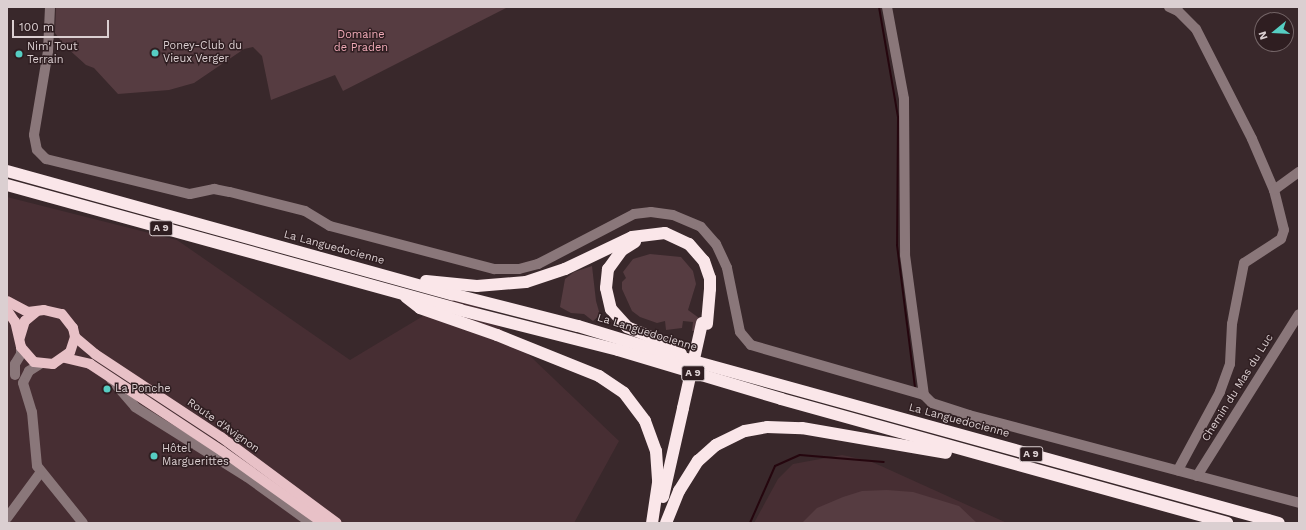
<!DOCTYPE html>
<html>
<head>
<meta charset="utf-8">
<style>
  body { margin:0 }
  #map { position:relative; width:1306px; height:530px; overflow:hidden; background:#39282b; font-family:"Work Sans",sans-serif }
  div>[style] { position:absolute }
  .built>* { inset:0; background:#472e33 }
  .green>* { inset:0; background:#563c41 }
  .stream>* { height:2px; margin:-1px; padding:0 1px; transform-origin:1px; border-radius:1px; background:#25060e }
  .minor>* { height:10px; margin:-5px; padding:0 5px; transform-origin:5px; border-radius:5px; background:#8a777a }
  .major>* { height:10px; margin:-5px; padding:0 5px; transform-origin:5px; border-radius:5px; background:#e8c1c7 }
  .highway>* { height:12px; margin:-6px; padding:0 6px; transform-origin:6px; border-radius:6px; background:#fae6e9 }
  .highway-bridge>* { height:12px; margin:-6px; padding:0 6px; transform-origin:6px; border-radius:6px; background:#fae6e9 }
  .dots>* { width:11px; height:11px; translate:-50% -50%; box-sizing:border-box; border:2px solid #2f1e21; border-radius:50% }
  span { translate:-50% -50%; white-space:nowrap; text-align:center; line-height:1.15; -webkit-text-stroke:3px #2f1e21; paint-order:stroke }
  .shield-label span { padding:1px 3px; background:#2f1e21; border:1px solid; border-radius:3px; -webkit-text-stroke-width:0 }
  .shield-label { font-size:10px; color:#dbcfd1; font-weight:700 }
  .park-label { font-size:11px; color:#f0aab7 }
  .poi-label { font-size:11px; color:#dbcfd1 }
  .left { translate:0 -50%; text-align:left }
  .street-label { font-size:11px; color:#dbcfd1 }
  .frame { position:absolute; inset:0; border:8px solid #dbcfd1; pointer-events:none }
  .north { position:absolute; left:1254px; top:12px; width:40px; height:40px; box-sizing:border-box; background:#2f1e21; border:1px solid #746567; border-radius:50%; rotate:252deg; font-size:11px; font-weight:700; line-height:16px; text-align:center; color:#dbcfd1 }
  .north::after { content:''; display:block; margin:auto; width:14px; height:18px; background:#56cec3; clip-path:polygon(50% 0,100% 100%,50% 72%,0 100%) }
  .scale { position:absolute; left:12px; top:20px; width:97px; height:18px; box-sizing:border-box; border:2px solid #dbcfd1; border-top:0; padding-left:5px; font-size:12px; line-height:14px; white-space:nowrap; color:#dbcfd1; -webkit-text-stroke:3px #2f1e21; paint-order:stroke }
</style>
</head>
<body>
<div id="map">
  <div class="built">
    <div style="clip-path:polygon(7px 197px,177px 240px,350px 360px,463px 292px,619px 441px,574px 523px,7px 523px)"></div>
    <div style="clip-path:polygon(842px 455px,870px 461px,1007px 523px,754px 523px,778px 479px,793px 464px)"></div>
  </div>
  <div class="green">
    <div style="clip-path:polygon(56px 7px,508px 7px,343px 91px,335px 75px,271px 100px,262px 56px,253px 47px,244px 49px,194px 83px,169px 90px,118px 94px,94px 68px,86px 65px,65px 46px,55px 33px)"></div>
    <div style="clip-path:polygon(650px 254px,681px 257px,693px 271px,696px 284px,688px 310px,699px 318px,697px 331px,692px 331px,693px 322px,683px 321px,682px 328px,666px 330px,665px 321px,657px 323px,640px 317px,632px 311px,622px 289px,622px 282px,626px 278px,623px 272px,633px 259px)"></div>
    <div style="clip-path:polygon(592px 266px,596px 301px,600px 315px,593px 321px,584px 314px,571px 313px,560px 307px,565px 279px,574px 272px)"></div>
    <div style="clip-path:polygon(887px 490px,913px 492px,959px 506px,977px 523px,802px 523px,817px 508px,843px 497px,862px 491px)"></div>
  </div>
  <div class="stream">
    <div style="left:879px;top:7px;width:112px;rotate:80.2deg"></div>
    <div style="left:898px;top:117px;width:128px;rotate:90.4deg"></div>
    <div style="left:897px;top:245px;width:144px;rotate:82.8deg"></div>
    <div style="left:750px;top:523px;width:62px;rotate:-66.3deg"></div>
    <div style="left:775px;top:466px;width:27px;rotate:-24deg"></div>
    <div style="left:800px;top:455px;width:84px;rotate:4.8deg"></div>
  </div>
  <div class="minor">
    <div style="left:50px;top:7px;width:44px;rotate:92.6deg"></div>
    <div style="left:48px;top:51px;width:85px;rotate:99.5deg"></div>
    <div style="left:34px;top:135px;width:15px;rotate:79deg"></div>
    <div style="left:37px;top:150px;width:13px;rotate:45deg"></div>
    <div style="left:46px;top:159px;width:148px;rotate:13.7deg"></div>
    <div style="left:190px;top:194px;width:25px;rotate:-12deg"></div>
    <div style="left:214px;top:189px;width:16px;rotate:11deg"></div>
    <div style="left:230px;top:192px;width:77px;rotate:14.2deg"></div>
    <div style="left:305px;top:211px;width:29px;rotate:31deg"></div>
    <div style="left:330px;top:226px;width:170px;rotate:14.7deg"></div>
    <div style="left:494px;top:269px;width:25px"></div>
    <div style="left:519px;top:269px;width:20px;rotate:-15deg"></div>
    <div style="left:538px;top:264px;width:108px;rotate:-27.5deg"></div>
    <div style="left:634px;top:214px;width:17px;rotate:-7deg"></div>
    <div style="left:651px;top:212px;width:22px;rotate:8deg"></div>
    <div style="left:673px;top:215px;width:30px;rotate:23deg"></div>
    <div style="left:701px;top:227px;width:23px;rotate:49deg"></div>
    <div style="left:716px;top:244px;width:26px;rotate:65deg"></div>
    <div style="left:727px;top:268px;width:65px;rotate:78.5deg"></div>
    <div style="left:740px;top:332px;width:17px;rotate:50deg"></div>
    <div style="left:751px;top:345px;width:180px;rotate:16.1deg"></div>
    <div style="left:924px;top:395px;width:11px;rotate:45deg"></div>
    <div style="left:932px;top:403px;width:39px;rotate:18deg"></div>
    <div style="left:969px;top:415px;width:342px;rotate:14.9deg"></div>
    <div style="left:887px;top:7px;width:94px;rotate:79.5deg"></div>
    <div style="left:904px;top:99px;width:156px;rotate:89.6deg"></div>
    <div style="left:905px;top:255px;width:141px;rotate:82.3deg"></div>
    <div style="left:1169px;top:7px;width:10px;rotate:24deg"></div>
    <div style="left:1178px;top:11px;width:25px;rotate:45deg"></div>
    <div style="left:1196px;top:29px;width:123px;rotate:63deg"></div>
    <div style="left:1252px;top:139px;width:56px;rotate:66.7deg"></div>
    <div style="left:1274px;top:190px;width:41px;rotate:76deg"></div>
    <div style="left:1284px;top:230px;width:9px;rotate:108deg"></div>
    <div style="left:1281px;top:239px;width:44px;rotate:147deg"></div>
    <div style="left:1244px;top:263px;width:62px;rotate:101.1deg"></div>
    <div style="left:1232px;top:324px;width:40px;rotate:92.9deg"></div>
    <div style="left:1230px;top:364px;width:30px;rotate:110deg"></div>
    <div style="left:1220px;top:392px;width:89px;rotate:118.3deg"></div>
    <div style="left:1274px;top:190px;width:31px;rotate:-36deg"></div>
    <div style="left:40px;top:364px;width:13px;rotate:148deg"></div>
    <div style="left:29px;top:371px;width:13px;rotate:117deg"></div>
    <div style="left:23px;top:383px;width:30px;rotate:73deg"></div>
    <div style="left:32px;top:412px;width:54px;rotate:84.7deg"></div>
    <div style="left:37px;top:466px;width:73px;rotate:51.1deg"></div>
    <div style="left:15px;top:375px;width:11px;rotate:-90deg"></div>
    <div style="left:15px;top:364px;width:12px;rotate:-59deg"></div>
    <div style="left:21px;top:354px;width:7px;rotate:-90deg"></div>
    <div style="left:111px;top:379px;width:37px;rotate:49deg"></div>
    <div style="left:135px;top:407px;width:132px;rotate:32deg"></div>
    <div style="left:247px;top:477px;width:79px;rotate:35.7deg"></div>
    <div style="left:1197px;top:476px;width:191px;rotate:-57.8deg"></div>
    <div style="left:7px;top:518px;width:56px;rotate:-53.7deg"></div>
  </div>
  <div class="major">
    <div style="left:7px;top:301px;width:24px;rotate:28deg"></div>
    <div style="left:28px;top:312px;width:16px;rotate:-7deg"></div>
    <div style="left:44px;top:310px;width:18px;rotate:13deg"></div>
    <div style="left:62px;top:314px;width:18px;rotate:52deg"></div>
    <div style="left:73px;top:328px;width:9px;rotate:77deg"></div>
    <div style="left:75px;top:337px;width:16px;rotate:108deg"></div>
    <div style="left:70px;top:352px;width:21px;rotate:145deg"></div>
    <div style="left:53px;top:364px;width:19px;rotate:-174deg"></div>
    <div style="left:34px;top:362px;width:20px;rotate:-131deg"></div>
    <div style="left:21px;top:347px;width:26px;rotate:-103deg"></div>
    <div style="left:15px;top:322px;width:14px;rotate:-124deg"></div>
    <div style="left:20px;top:337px;width:17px;rotate:-73deg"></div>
    <div style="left:25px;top:321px;width:14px;rotate:-39deg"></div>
    <div style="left:75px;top:337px;width:26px;rotate:40deg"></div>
    <div style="left:95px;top:354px;width:151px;rotate:33.4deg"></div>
    <div style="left:221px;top:437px;width:144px;rotate:36.6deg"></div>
    <div style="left:65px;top:358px;width:26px;rotate:13deg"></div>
    <div style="left:90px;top:364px;width:158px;rotate:33.4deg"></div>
    <div style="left:222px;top:451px;width:124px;rotate:35.5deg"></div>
  </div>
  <div class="highway">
    <div style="left:7px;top:171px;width:462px;rotate:15.5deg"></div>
    <div style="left:452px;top:294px;width:130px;rotate:14.3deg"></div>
    <div style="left:578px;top:326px;width:113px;rotate:17deg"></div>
    <div style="left:686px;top:359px;width:615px;rotate:15.46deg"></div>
    <div style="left:7px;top:185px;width:470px;rotate:15.4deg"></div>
    <div style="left:460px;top:310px;width:163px;rotate:14.2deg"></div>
    <div style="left:618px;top:350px;width:170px;rotate:16.7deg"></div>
    <div style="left:781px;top:399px;width:463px;rotate:15.5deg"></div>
    <div style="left:635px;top:242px;width:15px;rotate:148deg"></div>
    <div style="left:622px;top:250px;width:24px;rotate:126deg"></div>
    <div style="left:608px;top:269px;width:19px;rotate:96deg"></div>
    <div style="left:606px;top:288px;width:22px;rotate:77deg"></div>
    <div style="left:611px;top:309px;width:24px;rotate:48deg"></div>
    <div style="left:627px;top:327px;width:52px;rotate:22.6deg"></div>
    <div style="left:675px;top:347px;width:9px;rotate:49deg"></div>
    <div style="left:426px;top:281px;width:51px;rotate:5.6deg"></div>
    <div style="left:477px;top:286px;width:49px;rotate:-4.7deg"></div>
    <div style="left:526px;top:282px;width:41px;rotate:-18.4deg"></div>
    <div style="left:565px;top:269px;width:74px;rotate:-25.5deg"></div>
    <div style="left:632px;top:237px;width:33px;rotate:-7deg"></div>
    <div style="left:665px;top:233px;width:26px;rotate:25deg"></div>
    <div style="left:689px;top:244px;width:23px;rotate:49deg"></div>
    <div style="left:704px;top:261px;width:18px;rotate:71deg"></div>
    <div style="left:710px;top:278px;width:11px;rotate:90deg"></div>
    <div style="left:710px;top:289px;width:35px;rotate:95deg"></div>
    <div style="left:406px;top:297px;width:18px;rotate:38deg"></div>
    <div style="left:420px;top:308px;width:82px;rotate:19.3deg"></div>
    <div style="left:497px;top:335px;width:110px;rotate:21.9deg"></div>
    <div style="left:599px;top:376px;width:30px;rotate:34deg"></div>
    <div style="left:624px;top:393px;width:35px;rotate:53deg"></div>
    <div style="left:645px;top:421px;width:32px;rotate:70deg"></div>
    <div style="left:656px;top:451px;width:32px;rotate:86deg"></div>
    <div style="left:658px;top:483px;width:40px;rotate:98.5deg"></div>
    <div style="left:663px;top:497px;width:91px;rotate:-77.3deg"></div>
    <div style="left:666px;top:523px;width:35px;rotate:-68deg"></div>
    <div style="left:679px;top:491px;width:36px;rotate:-58deg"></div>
    <div style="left:698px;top:461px;width:24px;rotate:-42deg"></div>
    <div style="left:716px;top:445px;width:32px;rotate:-26deg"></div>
    <div style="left:745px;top:431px;width:22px;rotate:-10deg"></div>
    <div style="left:767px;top:427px;width:35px;rotate:2deg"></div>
    <div style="left:802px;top:428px;width:146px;rotate:9.8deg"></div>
  </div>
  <div class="highway-bridge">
    <div style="left:683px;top:408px;width:87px;rotate:-77.4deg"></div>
  </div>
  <div class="dots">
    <div style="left:155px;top:53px;background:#56cec3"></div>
    <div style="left:19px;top:54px;background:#56cec3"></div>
    <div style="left:107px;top:389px;background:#56cec3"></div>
    <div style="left:154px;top:456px;background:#56cec3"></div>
  </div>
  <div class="shield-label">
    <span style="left:161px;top:228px">A 9</span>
    <span style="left:693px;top:373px">A 9</span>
    <span style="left:1031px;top:454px">A 9</span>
  </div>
  <div class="park-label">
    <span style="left:361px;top:42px">Domaine<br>de Praden</span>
  </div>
  <div class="poi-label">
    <span class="left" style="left:163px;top:53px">Poney-Club du<br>Vieux Verger</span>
    <span class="left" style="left:27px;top:54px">Nim' Tout<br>Terrain</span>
    <span class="left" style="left:115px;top:389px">La Ponche</span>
    <span class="left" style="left:162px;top:456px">Hôtel<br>Marguerittes</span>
  </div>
  <div class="street-label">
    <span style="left:334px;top:248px;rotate:15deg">La Languedocienne</span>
    <span style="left:647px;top:333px;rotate:17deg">La Languedocienne</span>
    <span style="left:1238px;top:388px;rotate:-58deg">Chemin du Mas du Luc</span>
    <span style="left:959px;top:421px;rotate:15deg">La Languedocienne</span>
    <span style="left:223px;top:426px;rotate:35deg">Route d'Avignon</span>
  </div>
  <div class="frame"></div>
  <div class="north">N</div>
  <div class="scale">100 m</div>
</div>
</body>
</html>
